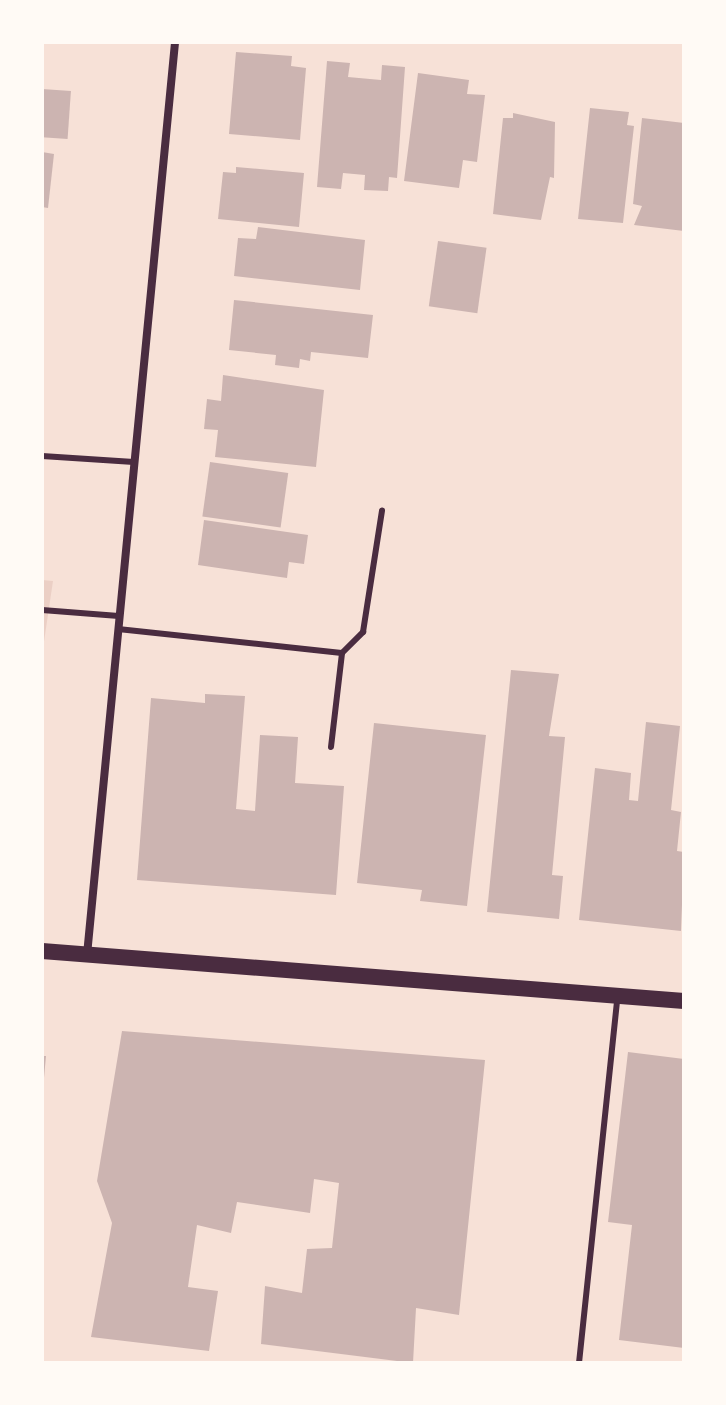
<!DOCTYPE html>
<html>
<head>
<meta charset="utf-8">
<style>
  body { margin:0 }
  #map { position:relative; width:726px; height:1405px; overflow:hidden; background:#f7e1d7; font-family:Rubik,sans-serif }
  div>[style] { position:absolute }
  .green>* { inset:0; background:#ebcfc5 }
  .building>* { inset:0; background:#ccb4b1; transform-origin:0 0 }
  .service>* { height:6px; margin:-3px; padding:0 3px; transform-origin:3px; border-radius:3px; background:#4a2c40 }
  .minor>* { height:8px; margin:-4px; padding:0 4px; transform-origin:4px; border-radius:4px; background:#4a2c40 }
  .secondary>* { height:16px; margin:-8px; padding:0 8px; transform-origin:8px; border-radius:8px; background:#4a2c40 }
  span { translate:-50% -50%; white-space:nowrap; text-align:center; line-height:1.15; -webkit-text-stroke:6px #fffaf5; paint-order:stroke }
  .frame { position:absolute; inset:0; border:44px solid #fffaf5; pointer-events:none }
</style>
</head>
<body>
<div id="map">
  <div class="green">
    <div style="clip-path:polygon(42px 580px,53px 581px,42px 655px)"></div>
  </div>
  <div class="building">
    <div style="clip-path:polygon(236px 52px,292px 56px,291px 66px,306px 68px,300px 140px,229px 134px)"></div>
    <div style="clip-path:polygon(327px 61px,350px 63px,348px 77px,381px 80px,382px 65px,405px 67px,397px 178px,389px 177px,388px 191px,364px 190px,365px 175px,343px 173px,341px 189px,317px 187px)"></div>
    <div style="clip-path:polygon(418px 73px,469px 80px,467px 94px,485px 95px,477px 162px,463px 160px,459px 188px,404px 181px)"></div>
    <div style="left:42px;top:89px;width:29px;height:48px;rotate:4deg"></div>
    <div style="clip-path:polygon(590px 108px,629px 112px,627px 125px,634px 126px,623px 223px,578px 219px)"></div>
    <div style="clip-path:polygon(513px 113px,555px 122px,554px 178px,550px 177px,541px 220px,493px 214px,503px 118px,513px 118px)"></div>
    <div style="clip-path:polygon(642px 118px,684px 123px,684px 231px,634px 225px,642px 206px,633px 204px)"></div>
    <div style="clip-path:polygon(42px 152px,54px 154px,48px 208px,42px 207px)"></div>
    <div style="clip-path:polygon(236px 167px,304px 173px,299px 227px,218px 219px,223px 172px,236px 173px)"></div>
    <div style="clip-path:polygon(258px 227px,365px 240px,360px 290px,234px 276px,238px 238px,256px 239px)"></div>
    <div style="left:438px;top:241px;width:49px;height:66px;rotate:8deg"></div>
    <div style="clip-path:polygon(234px 300px,373px 315px,368px 358px,311px 352px,310px 361px,300px 359px,299px 368px,275px 365px,276px 355px,229px 350px)"></div>
    <div style="clip-path:polygon(223px 375px,324px 390px,316px 467px,215px 457px,218px 430px,204px 429px,207px 399px,221px 401px)"></div>
    <div style="left:210px;top:462px;width:79px;height:55px;rotate:8deg"></div>
    <div style="clip-path:polygon(204px 520px,308px 535px,304px 564px,289px 562px,287px 578px,198px 565px)"></div>
    <div style="clip-path:polygon(511px 670px,559px 674px,549px 736px,565px 737px,552px 875px,563px 876px,559px 919px,487px 912px)"></div>
    <div style="clip-path:polygon(205px 694px,245px 696px,236px 809px,255px 811px,260px 735px,298px 737px,295px 783px,344px 786px,336px 895px,137px 880px,151px 698px,205px 703px)"></div>
    <div style="clip-path:polygon(646px 722px,680px 726px,671px 810px,681px 812px,677px 851px,684px 852px,681px 931px,579px 920px,595px 768px,631px 773px,629px 800px,638px 801px)"></div>
    <div style="clip-path:polygon(374px 723px,486px 735px,467px 906px,420px 901px,422px 890px,357px 883px)"></div>
    <div style="clip-path:polygon(122px 1031px,485px 1060px,459px 1315px,416px 1308px,413px 1363px,261px 1344px,265px 1286px,302px 1293px,307px 1249px,332px 1248px,339px 1183px,314px 1179px,310px 1213px,237px 1202px,231px 1233px,197px 1225px,188px 1287px,218px 1291px,209px 1351px,91px 1337px,112px 1223px,97px 1181px)"></div>
    <div style="clip-path:polygon(628px 1052px,684px 1059px,684px 1348px,619px 1340px,632px 1225px,608px 1222px)"></div>
    <div style="clip-path:polygon(42px 1056px,46px 1056px,44px 1078px,42px 1078px)"></div>
  </div>
  <div class="service">
    <div style="left:42px;top:456px;width:92px;rotate:3.7deg"></div>
    <div style="left:42px;top:610px;width:77px;rotate:4.5deg"></div>
    <div style="left:118px;top:629px;width:225px;rotate:6.1deg"></div>
    <div style="left:342px;top:653px;width:30px;rotate:-45deg"></div>
    <div style="left:363px;top:632px;width:123px;rotate:-81.1deg"></div>
    <div style="left:331px;top:747px;width:95px;rotate:-83.3deg"></div>
    <div style="left:579px;top:1363px;width:366px;rotate:-84deg"></div>
  </div>
  <div class="minor">
    <div style="left:87px;top:955px;width:917px;rotate:-84.49deg"></div>
  </div>
  <div class="secondary">
    <div style="left:42px;top:951px;width:644px;rotate:4.45deg"></div>
  </div>
  <div class="frame"></div>
</div>
</body>
</html>
